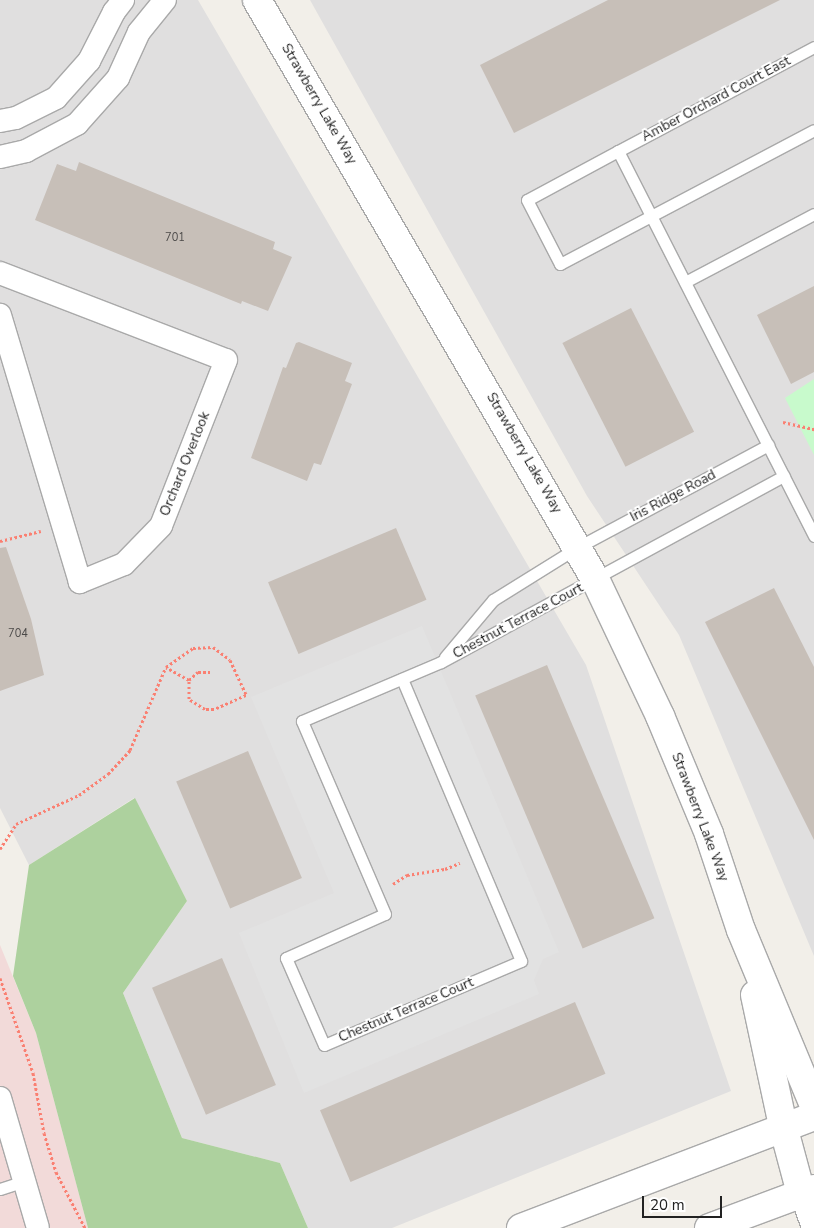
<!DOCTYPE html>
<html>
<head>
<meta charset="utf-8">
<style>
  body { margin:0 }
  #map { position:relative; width:814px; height:1228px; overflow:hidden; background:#f2efe9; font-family:"Nunito Sans",sans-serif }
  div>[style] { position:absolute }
  .residential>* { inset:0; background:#e0dfdf }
  .commercial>* { inset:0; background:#f2dad9 }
  .forest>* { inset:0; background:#add19e }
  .park>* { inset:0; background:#c8facc }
  .parking>* { inset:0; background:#e2e2e2 }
  .building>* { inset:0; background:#c7bfb8; transform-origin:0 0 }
  .path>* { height:3px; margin-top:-1.5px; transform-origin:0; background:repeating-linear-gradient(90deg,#fa8072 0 2.5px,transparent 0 5px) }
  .roads { filter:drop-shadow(1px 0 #a9a9a9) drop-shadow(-1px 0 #a9a9a9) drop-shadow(0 1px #a9a9a9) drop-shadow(0 -1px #a9a9a9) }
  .service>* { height:11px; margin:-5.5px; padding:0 5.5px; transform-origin:5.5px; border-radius:5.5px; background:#fff }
  .minor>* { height:22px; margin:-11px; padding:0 11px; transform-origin:11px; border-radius:11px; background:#fff }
  .tertiary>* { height:28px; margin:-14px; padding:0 14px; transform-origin:14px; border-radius:14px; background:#fff }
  span { translate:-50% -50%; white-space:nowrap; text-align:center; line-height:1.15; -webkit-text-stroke:4px #fff; paint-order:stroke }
  .number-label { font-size:11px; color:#4b4948 }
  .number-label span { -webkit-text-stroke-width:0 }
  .street-label { font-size:14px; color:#222 }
  .scale { position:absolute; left:642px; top:1196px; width:80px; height:22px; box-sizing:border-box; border:2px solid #222; border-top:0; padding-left:6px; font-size:15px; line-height:18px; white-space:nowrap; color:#222; -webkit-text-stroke:4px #fff; paint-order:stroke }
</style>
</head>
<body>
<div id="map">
  <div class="residential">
    <div style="clip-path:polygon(0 0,198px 0,586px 665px,731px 1091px,392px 1228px,308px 1228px,280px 1163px,182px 1138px,123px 993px,187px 901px,134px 798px,29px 865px,0 808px)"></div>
    <div style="clip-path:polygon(310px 0,814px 0,814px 956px,679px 635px,587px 496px)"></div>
  </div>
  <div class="commercial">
    <div style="clip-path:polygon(0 945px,36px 1033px,88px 1228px,0 1228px)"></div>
  </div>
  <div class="forest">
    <div style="clip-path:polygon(135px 798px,187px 901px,123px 993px,182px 1138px,280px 1163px,308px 1228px,88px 1228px,36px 1033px,13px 976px,29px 865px)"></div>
  </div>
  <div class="park">
    <div style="clip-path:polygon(814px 379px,814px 455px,785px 398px)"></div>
  </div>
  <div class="parking">
    <div style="clip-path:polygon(422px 626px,559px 952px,543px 959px,534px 980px,539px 994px,304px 1093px,239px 933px,334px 893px,251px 697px)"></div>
  </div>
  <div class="building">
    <div style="clip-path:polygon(608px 0,780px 0,514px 133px,480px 65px)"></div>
    <div style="clip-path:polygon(79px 162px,275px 242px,273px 249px,292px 257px,268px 311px,242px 301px,241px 304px,231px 300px,35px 220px,57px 164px,76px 171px)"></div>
    <div style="clip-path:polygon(814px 286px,814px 372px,791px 384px,757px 315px)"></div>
    <div style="left:631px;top:308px;width:139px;height:77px;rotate:63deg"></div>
    <div style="clip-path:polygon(299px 342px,352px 363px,345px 381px,352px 384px,321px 465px,314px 463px,307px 481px,251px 458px,283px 367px,286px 368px,296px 343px)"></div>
    <div style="left:396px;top:528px;width:78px;height:139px;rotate:67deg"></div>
    <div style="clip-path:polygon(6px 547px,31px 619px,44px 675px,0 691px,0 548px)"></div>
    <div style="clip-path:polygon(774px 588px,814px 667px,814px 840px,705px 622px)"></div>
    <div style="left:547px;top:665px;width:275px;height:78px;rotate:67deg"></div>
    <div style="left:248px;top:751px;width:138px;height:78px;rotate:67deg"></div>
    <div style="left:222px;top:958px;width:138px;height:76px;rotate:67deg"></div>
    <div style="left:575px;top:1002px;width:78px;height:277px;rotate:67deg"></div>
  </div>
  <div class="path">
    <div style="left:783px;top:422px;width:32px;rotate:13deg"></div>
    <div style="left:0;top:541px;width:42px;rotate:-13.7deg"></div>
    <div style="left:189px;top:680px;width:12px;rotate:-42deg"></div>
    <div style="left:198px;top:672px;width:12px"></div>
    <div style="left:0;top:849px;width:30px;rotate:-57deg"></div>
    <div style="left:16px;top:824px;width:69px;rotate:-24.7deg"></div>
    <div style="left:79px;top:795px;width:36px;rotate:-36deg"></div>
    <div style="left:108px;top:774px;width:33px;rotate:-47deg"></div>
    <div style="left:130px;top:750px;width:90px;rotate:-66.6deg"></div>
    <div style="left:166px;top:667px;width:33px;rotate:-35deg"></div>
    <div style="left:193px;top:648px;width:20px;rotate:-3deg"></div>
    <div style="left:213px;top:647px;width:21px;rotate:37deg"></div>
    <div style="left:230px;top:660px;width:38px;rotate:65deg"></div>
    <div style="left:246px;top:695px;width:35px;rotate:156deg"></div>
    <div style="left:214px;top:709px;width:9px;rotate:180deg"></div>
    <div style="left:205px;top:709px;width:19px;rotate:-148deg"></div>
    <div style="left:189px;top:699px;width:19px;rotate:-90deg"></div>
    <div style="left:189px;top:680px;width:26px;rotate:-151deg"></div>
    <div style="left:393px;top:884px;width:17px;rotate:-33deg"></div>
    <div style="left:407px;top:875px;width:38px;rotate:-9deg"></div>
    <div style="left:445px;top:869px;width:16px;rotate:-22deg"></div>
    <div style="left:0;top:978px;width:101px;rotate:70.8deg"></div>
    <div style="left:33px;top:1073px;width:61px;rotate:79.6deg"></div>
    <div style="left:44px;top:1133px;width:41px;rotate:72.9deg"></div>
    <div style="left:56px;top:1172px;width:63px;rotate:62.6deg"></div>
  </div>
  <div class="roads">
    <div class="service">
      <div style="left:814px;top:47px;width:222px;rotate:152deg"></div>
      <div style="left:618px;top:151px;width:432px;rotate:63deg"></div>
      <div style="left:618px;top:151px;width:103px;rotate:151.7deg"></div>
      <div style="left:527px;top:200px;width:72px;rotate:62.7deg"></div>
      <div style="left:560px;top:264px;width:287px;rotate:-27.8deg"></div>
      <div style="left:685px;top:282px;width:146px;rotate:-27.8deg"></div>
      <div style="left:445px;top:657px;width:75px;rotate:-49.9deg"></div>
      <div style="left:493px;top:600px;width:100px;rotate:-31.9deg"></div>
      <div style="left:578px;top:547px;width:216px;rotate:-28.2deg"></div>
      <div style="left:402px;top:679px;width:306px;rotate:67.1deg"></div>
      <div style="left:521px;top:961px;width:214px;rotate:156.9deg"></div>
      <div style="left:324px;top:1045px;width:95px;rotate:-113.6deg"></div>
      <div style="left:286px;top:958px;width:108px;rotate:-24deg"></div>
      <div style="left:385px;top:914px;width:210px;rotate:-113.3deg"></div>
      <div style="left:302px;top:721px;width:151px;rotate:-23deg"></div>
      <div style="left:441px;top:662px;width:390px;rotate:-28.5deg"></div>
      <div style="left:0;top:1189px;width:25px;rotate:-18deg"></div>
    </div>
    <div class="minor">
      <div style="left:0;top:121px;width:16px;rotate:-11deg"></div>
      <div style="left:16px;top:118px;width:45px;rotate:-26.6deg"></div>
      <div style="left:56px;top:98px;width:50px;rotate:-48.3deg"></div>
      <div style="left:89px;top:61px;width:55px;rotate:-63deg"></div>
      <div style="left:114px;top:12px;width:15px;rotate:-53deg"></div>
      <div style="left:0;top:157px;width:27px;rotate:-13deg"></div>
      <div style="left:26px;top:151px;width:58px;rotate:-27.9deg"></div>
      <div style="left:77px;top:124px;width:62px;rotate:-48.3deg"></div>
      <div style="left:118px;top:78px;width:51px;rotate:-65.5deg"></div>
      <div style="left:139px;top:32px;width:41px;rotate:-50.9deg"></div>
      <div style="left:0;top:273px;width:242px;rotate:21.1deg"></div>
      <div style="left:226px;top:360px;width:178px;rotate:111.4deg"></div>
      <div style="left:161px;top:526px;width:53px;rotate:134.2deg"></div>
      <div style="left:124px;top:564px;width:48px;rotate:157.8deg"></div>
      <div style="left:80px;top:582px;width:279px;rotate:-106.7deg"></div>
      <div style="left:0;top:1098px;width:135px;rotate:73.7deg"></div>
      <div style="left:801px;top:1193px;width:37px;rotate:71deg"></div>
    </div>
    <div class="tertiary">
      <div style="left:257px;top:0;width:670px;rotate:59.73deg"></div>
      <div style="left:595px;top:579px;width:152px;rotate:64.6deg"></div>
      <div style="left:660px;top:716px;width:128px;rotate:67.4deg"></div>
      <div style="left:709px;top:834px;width:101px;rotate:71.6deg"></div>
      <div style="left:741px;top:930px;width:190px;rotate:67.4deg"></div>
      <div style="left:755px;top:995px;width:134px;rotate:77.9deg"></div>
      <div style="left:783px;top:1126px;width:69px;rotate:75deg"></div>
      <div style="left:521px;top:1228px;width:314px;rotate:-20.9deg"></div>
      <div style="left:709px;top:1228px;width:112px;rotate:-20.4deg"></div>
    </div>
  </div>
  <div class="number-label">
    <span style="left:175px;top:238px">701</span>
    <span style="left:18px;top:634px">704</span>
  </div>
  <div class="street-label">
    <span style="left:716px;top:99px;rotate:-28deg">Amber Orchard Court East</span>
    <span style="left:319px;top:104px;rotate:60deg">Strawberry Lake Way</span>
    <span style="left:524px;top:453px;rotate:60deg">Strawberry Lake Way</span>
    <span style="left:185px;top:464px;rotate:-68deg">Orchard Overlook</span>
    <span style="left:673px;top:496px;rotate:-28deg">Iris Ridge Road</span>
    <span style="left:518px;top:621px;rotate:-28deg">Chestnut Terrace Court</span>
    <span style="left:700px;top:817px;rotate:69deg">Strawberry Lake Way</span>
    <span style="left:406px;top:1010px;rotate:-23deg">Chestnut Terrace Court</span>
  </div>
  <div class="scale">20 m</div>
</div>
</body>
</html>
